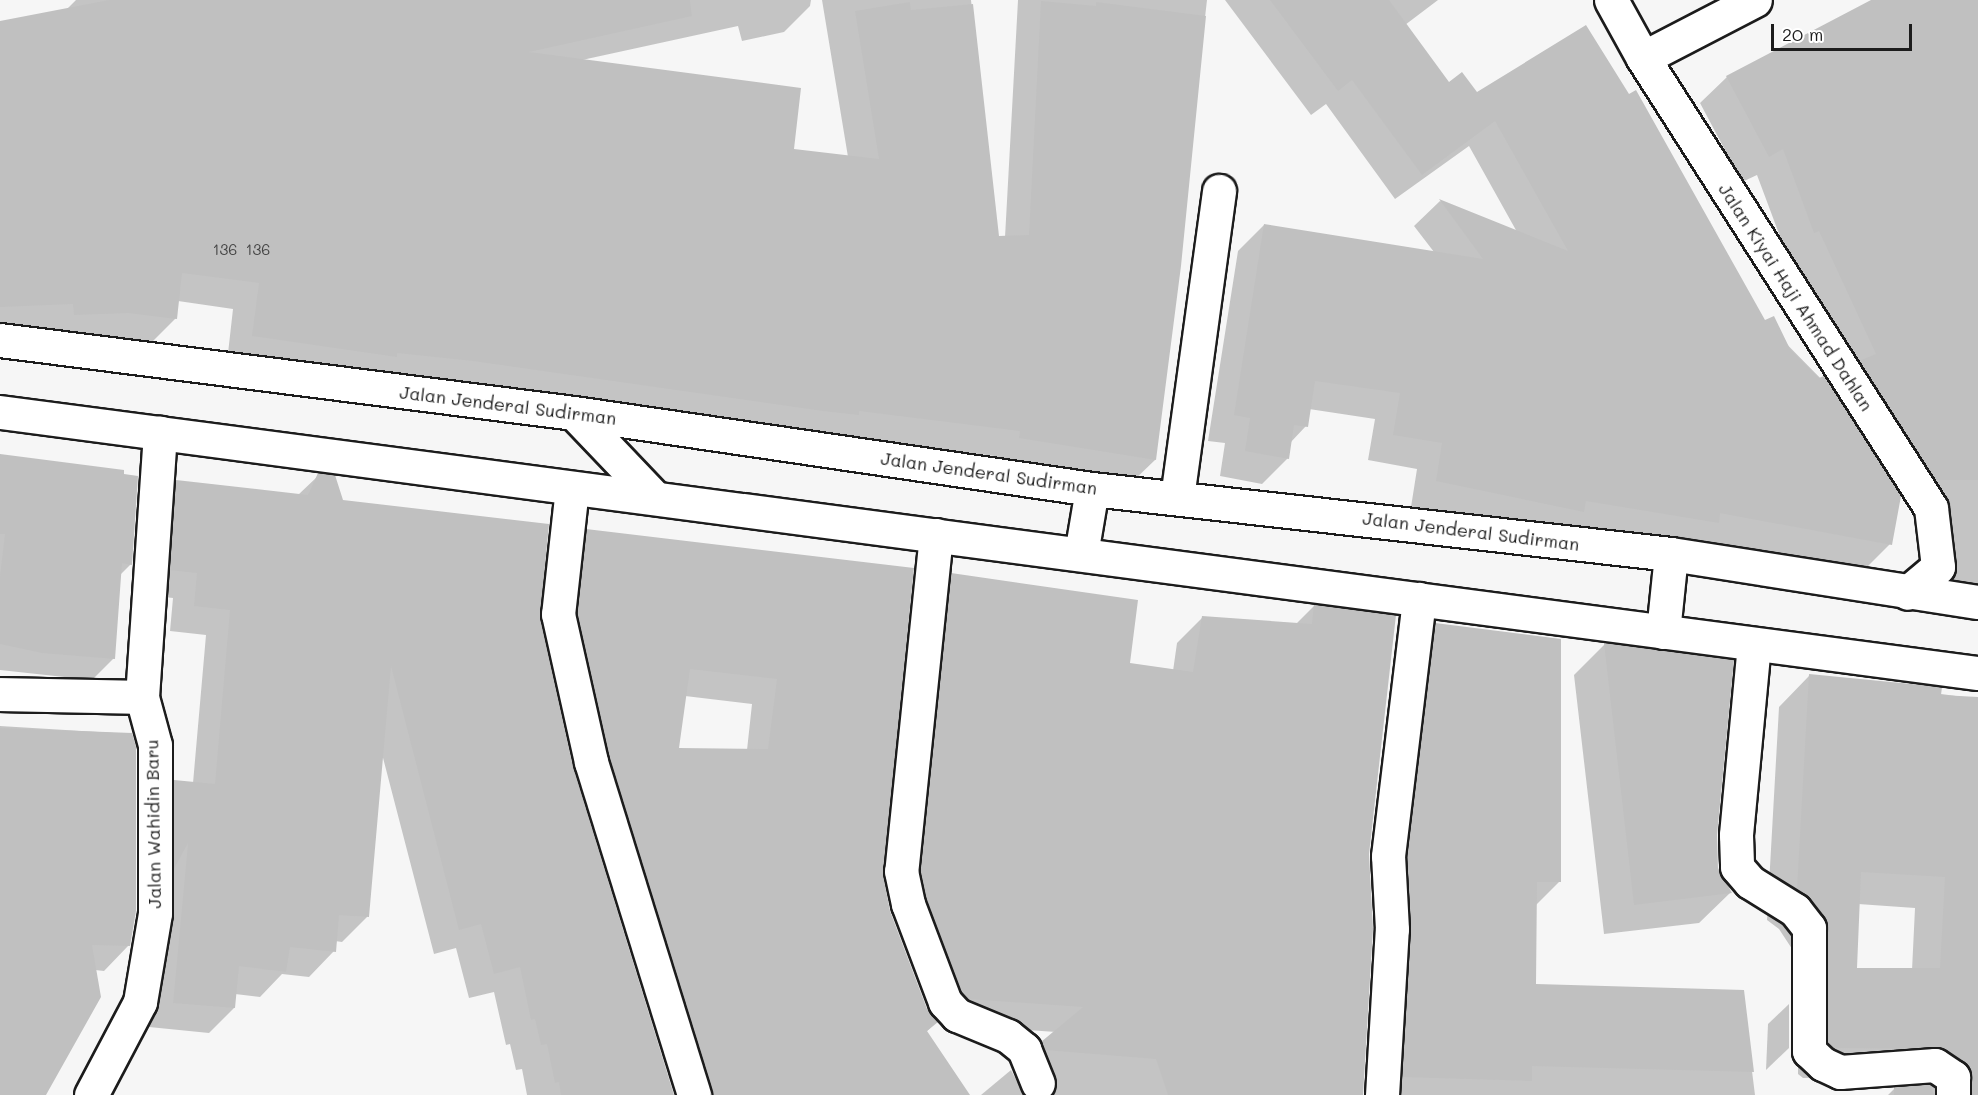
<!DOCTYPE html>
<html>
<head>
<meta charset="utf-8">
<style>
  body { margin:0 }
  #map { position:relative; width:1978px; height:1095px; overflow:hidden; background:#f6f6f6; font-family:Mali,sans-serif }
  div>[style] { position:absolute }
  .shadow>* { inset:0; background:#0003 }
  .building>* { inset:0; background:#c0c0c0 }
  .roads { filter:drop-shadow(2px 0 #1c1c1c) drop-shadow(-2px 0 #1c1c1c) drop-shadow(0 2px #1c1c1c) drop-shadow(0 -2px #1c1c1c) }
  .street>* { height:33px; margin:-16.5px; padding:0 16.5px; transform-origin:16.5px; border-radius:16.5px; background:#fff }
  .secondary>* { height:33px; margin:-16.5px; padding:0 16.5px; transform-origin:16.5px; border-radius:16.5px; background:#fff }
  .primary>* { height:33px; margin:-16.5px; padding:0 16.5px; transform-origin:16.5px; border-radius:16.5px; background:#fff }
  span { translate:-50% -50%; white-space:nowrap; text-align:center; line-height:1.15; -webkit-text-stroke:6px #fff; paint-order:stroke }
  .number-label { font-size:15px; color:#454545 }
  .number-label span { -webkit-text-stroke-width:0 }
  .street-label { font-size:18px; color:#1c1c1c }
  .scale { position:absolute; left:1771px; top:24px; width:141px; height:27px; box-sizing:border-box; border:3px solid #1c1c1c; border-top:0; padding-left:8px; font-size:18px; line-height:21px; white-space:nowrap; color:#1c1c1c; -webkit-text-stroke:4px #fff; paint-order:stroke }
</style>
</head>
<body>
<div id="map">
  <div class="shadow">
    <div style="clip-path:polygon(76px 0,811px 0,810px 6px,784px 32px,742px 41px,738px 26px,582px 60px,792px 150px,848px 157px,822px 0,971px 0,998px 237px,1005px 237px,1018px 0,1207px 0,1155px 460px,1129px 485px,994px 464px,995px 456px,227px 362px,233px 309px,178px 301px,176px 318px,150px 344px,48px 340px,48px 329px,0 331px,0 22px,66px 10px)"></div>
    <div style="clip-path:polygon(1225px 0,1438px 0,1405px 25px,1449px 84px,1476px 94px,1765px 322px,1832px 390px,1847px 375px,1792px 257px,1788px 258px,1757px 175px,1742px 182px,1700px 103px,1727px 77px,1874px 0,1978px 0,1978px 584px,1942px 581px,1948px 506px,1909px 506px,1900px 492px,1890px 544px,1864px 570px,1700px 540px,1692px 548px,1477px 522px,1411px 507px,1417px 469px,1368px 460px,1375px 419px,1309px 409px,1306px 426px,1290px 443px,1288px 458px,1262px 484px,1220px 476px,1225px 443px,1208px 441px,1238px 251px,1264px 225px,1434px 252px,1414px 226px,1440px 201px,1517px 232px,1469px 146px,1395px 199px,1326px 104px,1311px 115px)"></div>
    <div style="clip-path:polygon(0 454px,131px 564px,120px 575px,114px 658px,92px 680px,0 670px)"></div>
    <div style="clip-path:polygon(319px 475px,342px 501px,538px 618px,571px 767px,673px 1095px,527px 1095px,522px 1069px,516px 1070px,510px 1044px,506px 1045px,494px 992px,469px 998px,456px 948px,434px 954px,382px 754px,367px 917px,342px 942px,335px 941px,334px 951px,309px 977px,282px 974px,260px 997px,235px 994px,234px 1008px,209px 1033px,149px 1027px,163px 878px,149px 807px,174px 782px,193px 783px,206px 635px,170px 631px,173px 598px,145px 595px,151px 507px,176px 482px,298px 495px)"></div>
    <div style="clip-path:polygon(evenodd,587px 530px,912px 570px,881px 875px,889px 911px,926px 1009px,936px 1022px,926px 1032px,968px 1095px,681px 1095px,562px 556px,587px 530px,685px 696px,752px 704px,747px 750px,677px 750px,685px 696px)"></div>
    <div style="clip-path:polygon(951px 575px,1129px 665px,1173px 671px,1177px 643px,1202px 618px,1296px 624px,1314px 606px,1368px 854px,1362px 1095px,1028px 1095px,1017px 1069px,1056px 1032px,942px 1024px,936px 1017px,901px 924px,926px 600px)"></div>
    <div style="clip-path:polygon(1436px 624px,1559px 882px,1535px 906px,1535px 985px,1742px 991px,1755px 1095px,1377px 1095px,1409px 651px)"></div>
    <div style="clip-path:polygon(1605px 644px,1716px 835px,1717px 869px,1730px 893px,1699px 923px,1604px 934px,1574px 675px)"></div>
    <div style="clip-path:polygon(evenodd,1809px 676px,1978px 699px,1978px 1095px,1888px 1095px,1895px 1088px,1922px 1086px,1903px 1076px,1803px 1078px,1798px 1074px,1798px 958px,1779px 929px,1767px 920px,1779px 707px,1809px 676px,1858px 904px,1915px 908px,1912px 970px,1856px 970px,1858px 904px)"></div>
    <div style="clip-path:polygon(0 726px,131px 734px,129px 945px,104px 971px,95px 970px,45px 1095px,0 1095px)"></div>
    <div style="clip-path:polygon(1789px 1004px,1789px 1048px,1766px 1070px,1768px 1024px)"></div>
    <div style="clip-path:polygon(1011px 1070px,1024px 1095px,981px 1095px)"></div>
  </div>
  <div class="building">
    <div style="clip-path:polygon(109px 0,690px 0,692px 16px,529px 52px,801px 88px,794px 149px,879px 159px,855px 11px,910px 2px,911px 10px,973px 4px,999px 236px,1029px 235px,1041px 1px,1096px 6px,1096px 2px,1206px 16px,1181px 266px,1156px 460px,1019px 438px,1020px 431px,859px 411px,859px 415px,823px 411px,473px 361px,397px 353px,397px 357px,252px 336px,259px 283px,182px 273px,177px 319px,129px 313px,74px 315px,73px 304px,0 307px,0 21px)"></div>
    <div style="clip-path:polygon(1270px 0,1389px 0,1449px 82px,1462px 72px,1477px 92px,1586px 25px,1629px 94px,1636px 90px,1765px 320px,1774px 316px,1790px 349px,1819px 378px,1824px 376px,1901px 496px,1892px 545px,1720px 513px,1719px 523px,1586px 501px,1584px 512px,1436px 481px,1442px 443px,1393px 435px,1400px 393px,1315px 381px,1308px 427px,1294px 425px,1289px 459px,1245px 451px,1250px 418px,1234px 415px,1264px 224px,1483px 259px,1439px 199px,1568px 251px,1495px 121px,1422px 175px,1352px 80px,1338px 91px)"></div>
    <div style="clip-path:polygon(1871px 0,1978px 0,1978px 480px,1935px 480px,1859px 361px,1876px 354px,1819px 231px,1814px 233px,1783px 149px,1769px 157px,1726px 76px)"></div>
    <div style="clip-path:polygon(0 454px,124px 470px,124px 474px,138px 476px,132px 565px,122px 563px,115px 659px,42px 653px,0 644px,0 576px,5px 534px,0 534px)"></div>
    <div style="clip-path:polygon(318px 473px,335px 475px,343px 500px,549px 524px,540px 618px,573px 767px,674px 1095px,561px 1095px,559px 1082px,555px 1083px,547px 1044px,541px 1045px,535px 1019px,531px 1020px,520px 967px,494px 974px,481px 924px,459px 930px,391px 666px,369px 917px,339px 915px,336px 952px,290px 947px,286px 972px,239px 966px,235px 1008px,173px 1003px,188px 843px,174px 869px,174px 780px,215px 784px,230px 610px,194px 606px,197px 573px,169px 570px,176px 480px,308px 495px)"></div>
    <div style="clip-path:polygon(evenodd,586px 529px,914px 568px,883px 875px,890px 911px,927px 1009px,938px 1022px,927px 1031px,970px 1095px,712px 1095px,609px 757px,577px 613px,586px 529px,690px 669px,777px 679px,768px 749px,679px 748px,690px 669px)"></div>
    <div style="clip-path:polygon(951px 573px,1138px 600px,1130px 663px,1193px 672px,1202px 616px,1312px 624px,1314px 604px,1396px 615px,1369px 854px,1373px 929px,1363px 1095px,1168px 1095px,1156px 1059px,1045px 1050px,1041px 1042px,1083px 1007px,968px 999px,961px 992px,926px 899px,920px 870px)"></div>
    <div style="clip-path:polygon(1435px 623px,1561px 639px,1561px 882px,1537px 882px,1536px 984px,1744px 990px,1754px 1072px,1532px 1066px,1532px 1081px,1402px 1077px,1411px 930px,1407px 857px)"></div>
    <div style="clip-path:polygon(1604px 643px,1734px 660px,1717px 835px,1718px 868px,1732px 893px,1634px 905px)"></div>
    <div style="clip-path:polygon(evenodd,1809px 674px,1942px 687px,1941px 695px,1978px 697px,1978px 1095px,1972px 1095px,1969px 1068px,1945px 1049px,1833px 1048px,1828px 1043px,1828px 927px,1810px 898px,1797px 889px,1809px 674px,1861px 872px,1945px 877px,1940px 968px,1857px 968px,1861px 872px)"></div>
    <div style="clip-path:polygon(0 728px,132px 733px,136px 747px,136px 911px,130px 946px,92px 945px,101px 997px,46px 1095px,0 1095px)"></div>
    <div style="clip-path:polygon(1930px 1084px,1934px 1095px,1894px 1095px,1894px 1087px)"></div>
  </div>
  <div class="roads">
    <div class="street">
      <div style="left:1643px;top:58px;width:126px;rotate:-27.4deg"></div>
      <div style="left:572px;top:488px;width:127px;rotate:96.3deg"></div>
      <div style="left:558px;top:614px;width:152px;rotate:77.4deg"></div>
      <div style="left:591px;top:762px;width:349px;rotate:72.8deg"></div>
      <div style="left:1177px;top:498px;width:310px;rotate:-82.2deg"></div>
      <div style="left:936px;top:535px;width:338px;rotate:95.9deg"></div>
      <div style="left:901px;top:871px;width:34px;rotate:78deg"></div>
      <div style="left:908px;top:904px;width:105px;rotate:69.3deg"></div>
      <div style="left:945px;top:1002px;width:18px;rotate:47deg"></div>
      <div style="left:957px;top:1015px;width:55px;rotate:22.4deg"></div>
      <div style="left:1008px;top:1036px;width:21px;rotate:39deg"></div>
      <div style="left:1024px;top:1049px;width:37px;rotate:68deg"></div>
      <div style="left:1754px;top:644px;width:192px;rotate:95.4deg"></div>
      <div style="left:1736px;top:835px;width:32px;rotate:88deg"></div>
      <div style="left:1737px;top:867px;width:20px;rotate:49deg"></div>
      <div style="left:1750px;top:882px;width:53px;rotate:31.9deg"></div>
      <div style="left:1795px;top:910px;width:23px;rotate:52deg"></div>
      <div style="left:1809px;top:928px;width:123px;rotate:90deg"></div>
      <div style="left:1809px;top:1051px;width:19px;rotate:43deg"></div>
      <div style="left:1823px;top:1064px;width:19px;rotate:25deg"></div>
      <div style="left:1840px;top:1072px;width:95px;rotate:-4.2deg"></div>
      <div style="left:1935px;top:1065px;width:22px;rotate:34deg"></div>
      <div style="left:1953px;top:1077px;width:18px;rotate:90deg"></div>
      <div style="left:0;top:694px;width:142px;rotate:1.2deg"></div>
      <div style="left:1382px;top:1095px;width:166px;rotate:-86.6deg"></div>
      <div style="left:1392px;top:929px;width:73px;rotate:-93.1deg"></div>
      <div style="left:1388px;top:856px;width:259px;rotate:-83.1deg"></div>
    </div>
    <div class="secondary">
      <div style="left:1611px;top:0;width:66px;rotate:61.1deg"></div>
      <div style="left:1643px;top:58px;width:534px;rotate:57.38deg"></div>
      <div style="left:1931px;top:508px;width:59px;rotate:83.2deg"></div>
      <div style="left:1938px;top:567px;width:40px;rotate:140deg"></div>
      <div style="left:91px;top:1095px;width:105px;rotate:-62.2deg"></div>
      <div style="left:140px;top:1002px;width:90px;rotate:-80.4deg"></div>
      <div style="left:155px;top:913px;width:168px;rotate:-90deg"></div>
      <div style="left:155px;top:745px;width:50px;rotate:-105.2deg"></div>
      <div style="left:142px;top:697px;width:265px;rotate:-86.1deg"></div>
    </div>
    <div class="primary">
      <div style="left:0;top:340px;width:579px;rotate:7.25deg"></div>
      <div style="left:574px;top:413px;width:524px;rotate:8.35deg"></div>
      <div style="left:1092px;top:489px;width:583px;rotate:6.41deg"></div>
      <div style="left:1671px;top:554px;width:311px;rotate:8.9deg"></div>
      <div style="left:0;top:412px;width:1995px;rotate:7.52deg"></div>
      <div style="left:574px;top:413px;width:117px;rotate:46.4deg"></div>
      <div style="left:1081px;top:554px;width:66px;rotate:-80.4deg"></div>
      <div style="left:1663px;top:632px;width:78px;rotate:-84.1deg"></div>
    </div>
  </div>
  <div class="number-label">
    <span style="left:225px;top:250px">136</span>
    <span style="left:258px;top:250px">136</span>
  </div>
  <div class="street-label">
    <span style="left:1796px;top:297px;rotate:57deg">Jalan Kiyai Haji Ahmad Dahlan</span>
    <span style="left:508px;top:405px;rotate:7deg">Jalan Jenderal Sudirman</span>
    <span style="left:989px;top:473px;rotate:8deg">Jalan Jenderal Sudirman</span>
    <span style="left:1471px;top:531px;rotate:7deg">Jalan Jenderal Sudirman</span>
    <span style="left:153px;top:824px;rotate:-91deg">Jalan Wahidin Baru</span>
  </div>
  <div class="scale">20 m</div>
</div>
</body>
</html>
